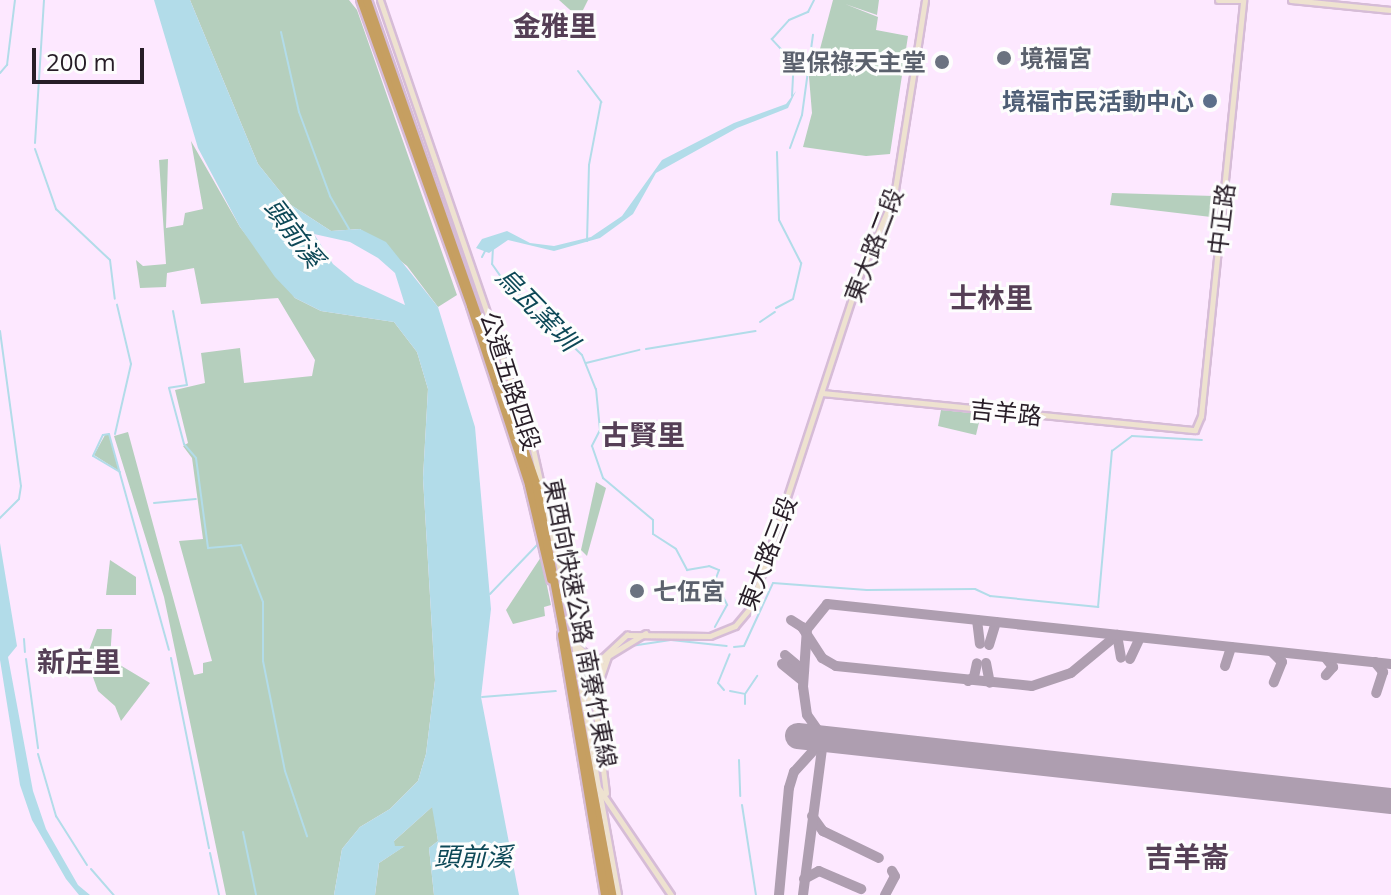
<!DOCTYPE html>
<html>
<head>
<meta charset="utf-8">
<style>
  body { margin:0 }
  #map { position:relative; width:1391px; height:895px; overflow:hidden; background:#fde8ff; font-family:"Open Sans","Noto Sans TC",sans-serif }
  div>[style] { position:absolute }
  .green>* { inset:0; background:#b5cfbd }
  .water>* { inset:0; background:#b2dce9 }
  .stream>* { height:2px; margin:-1px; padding:0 1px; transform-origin:1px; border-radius:1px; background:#b2dce9 }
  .taxiway>* { height:10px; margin:-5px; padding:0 5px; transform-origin:5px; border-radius:5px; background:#ae9eb0 }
  .runway>* { height:26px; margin:-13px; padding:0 13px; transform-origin:13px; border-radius:13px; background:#ae9eb0 }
  .roads { filter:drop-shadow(2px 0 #d6bcd7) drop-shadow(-2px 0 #d6bcd7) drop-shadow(0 2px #d6bcd7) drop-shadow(0 -2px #d6bcd7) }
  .secondary>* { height:5px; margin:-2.5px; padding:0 2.5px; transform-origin:2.5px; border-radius:2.5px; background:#eee2d0 }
  .highway>* { height:8px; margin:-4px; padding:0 4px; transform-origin:4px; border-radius:4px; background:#c69f61 }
  .dots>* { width:22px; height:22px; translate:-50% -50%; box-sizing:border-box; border:4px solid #fdfdfd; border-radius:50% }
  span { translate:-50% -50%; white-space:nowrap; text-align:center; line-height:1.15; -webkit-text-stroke:6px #fdfdfd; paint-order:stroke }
  .worship-label { font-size:24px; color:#5b616d; font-weight:700 }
  .left { translate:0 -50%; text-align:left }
  .right { translate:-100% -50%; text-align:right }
  .service-label { font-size:24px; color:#4e5e75; font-weight:700 }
  .street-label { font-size:24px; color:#271d27 }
  .water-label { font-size:26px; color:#0d4857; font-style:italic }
  .quarter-label { font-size:28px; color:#553f56; font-weight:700 }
  .scale { position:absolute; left:32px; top:48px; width:112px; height:36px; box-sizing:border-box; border:4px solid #271d27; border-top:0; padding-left:10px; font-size:24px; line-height:28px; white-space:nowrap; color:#271d27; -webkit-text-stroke:6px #fdfdfd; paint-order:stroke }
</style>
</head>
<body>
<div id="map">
  <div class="green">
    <div style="clip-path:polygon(190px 0,349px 0,357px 10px,457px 295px,438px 307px,407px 266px,360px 229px,331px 231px,291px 205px,258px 164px)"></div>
    <div style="clip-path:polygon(559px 0,588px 0,579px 18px)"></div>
    <div style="clip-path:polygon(833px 0,879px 0,877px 15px,845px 4px,878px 17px,876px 30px,908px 36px,890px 154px,866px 156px,803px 147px,812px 113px,808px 65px,816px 64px)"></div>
    <div style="clip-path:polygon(191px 141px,240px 227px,295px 298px,321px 311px,394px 322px,417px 352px,428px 389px,423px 478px,435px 680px,426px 754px,418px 781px,390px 809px,360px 827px,342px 849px,334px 895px,226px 895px,164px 597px,114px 436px,128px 432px,194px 675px,203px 673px,203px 663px,212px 661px,179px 541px,203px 539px,192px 458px,183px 446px,188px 443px,175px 390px,205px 383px,201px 353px,240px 348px,244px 383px,312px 376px,315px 360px,278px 298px,201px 304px,194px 268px,167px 273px,166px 287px,140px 288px,136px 260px,143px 266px,166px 264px,159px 160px,168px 159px,166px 228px,183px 225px,185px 213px,203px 209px)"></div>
    <div style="clip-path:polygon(1112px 193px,1214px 196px,1211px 217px,1110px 205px)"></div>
    <div style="clip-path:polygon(941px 410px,981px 414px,976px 435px,938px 426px)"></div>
    <div style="clip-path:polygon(105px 435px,109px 435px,119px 471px,94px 455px)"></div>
    <div style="clip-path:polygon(596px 482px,606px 488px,587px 556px,581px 550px)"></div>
    <div style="clip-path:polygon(541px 557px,551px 605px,544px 607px,545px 616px,513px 624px,506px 610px)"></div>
    <div style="clip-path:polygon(110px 560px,136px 577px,136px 595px,106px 595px)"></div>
    <div style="clip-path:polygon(97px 629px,112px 629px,110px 659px,150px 683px,121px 721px,115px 706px,98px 691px,86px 658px)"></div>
    <div style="clip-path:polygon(576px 648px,595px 668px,585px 706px)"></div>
    <div style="clip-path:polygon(605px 671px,601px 753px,595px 706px)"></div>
    <div style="clip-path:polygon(433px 806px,438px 841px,429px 848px,434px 895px,375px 895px,379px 863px,403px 847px,394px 846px,394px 841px)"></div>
  </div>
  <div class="water">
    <div style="clip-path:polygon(evenodd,154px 0,190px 0,258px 164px,291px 205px,331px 231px,360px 229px,386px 242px,438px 307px,475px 427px,491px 609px,481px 697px,519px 895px,434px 895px,429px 848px,438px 841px,432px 807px,394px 841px,395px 846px,405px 846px,379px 863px,375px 895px,334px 895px,342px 849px,360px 827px,390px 809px,418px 781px,426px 754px,435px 680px,423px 478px,428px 389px,417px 352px,394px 322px,321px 311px,295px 298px,275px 277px,240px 227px,198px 148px,154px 0,314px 234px,350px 242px,378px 258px,395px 273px,405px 305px,355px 282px,333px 264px,314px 234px)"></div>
    <div style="clip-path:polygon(796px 91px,788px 108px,737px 128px,656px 173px,633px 214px,600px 238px,554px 251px,508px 240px,489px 253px,476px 248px,482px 239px,507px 231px,530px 243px,554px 246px,591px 237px,622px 216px,662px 160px,734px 123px,786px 104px)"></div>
    <div style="clip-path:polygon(0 543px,17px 646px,8px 657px,33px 791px,46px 829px,78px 885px,90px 895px,79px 895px,66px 879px,32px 820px,20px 785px,0 660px)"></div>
  </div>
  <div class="stream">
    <div style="left:281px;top:32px;width:82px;rotate:77.3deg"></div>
    <div style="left:299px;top:112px;width:90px;rotate:69.7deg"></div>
    <div style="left:330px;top:196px;width:39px;rotate:60deg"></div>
    <div style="left:578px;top:71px;width:39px;rotate:53deg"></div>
    <div style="left:601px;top:102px;width:64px;rotate:100.8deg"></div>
    <div style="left:589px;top:165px;width:76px;rotate:91.5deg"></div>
    <div style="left:0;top:73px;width:11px;rotate:-49deg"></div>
    <div style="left:7px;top:65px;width:65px;rotate:-83deg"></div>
    <div style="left:792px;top:96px;width:33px;rotate:-87deg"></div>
    <div style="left:794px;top:63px;width:33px;rotate:-133deg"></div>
    <div style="left:772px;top:39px;width:25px;rotate:-48deg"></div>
    <div style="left:789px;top:20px;width:21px;rotate:-23deg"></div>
    <div style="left:808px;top:12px;width:13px;rotate:-63deg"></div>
    <div style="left:35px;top:143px;width:143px;rotate:-86.4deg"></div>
    <div style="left:790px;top:148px;width:35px;rotate:-70deg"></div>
    <div style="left:802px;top:115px;width:81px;rotate:-82.2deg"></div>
    <div style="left:35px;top:149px;width:64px;rotate:70.7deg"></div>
    <div style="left:56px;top:209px;width:74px;rotate:43.4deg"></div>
    <div style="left:110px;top:260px;width:39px;rotate:83deg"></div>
    <div style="left:493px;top:247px;width:17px;rotate:93deg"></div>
    <div style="left:492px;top:264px;width:16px;rotate:55deg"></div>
    <div style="left:501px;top:277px;width:112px;rotate:43.9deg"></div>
    <div style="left:582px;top:355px;width:37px;rotate:68deg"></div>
    <div style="left:596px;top:389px;width:41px;rotate:84.4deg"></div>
    <div style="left:600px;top:430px;width:18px;rotate:117deg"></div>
    <div style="left:592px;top:446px;width:34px;rotate:71deg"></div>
    <div style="left:603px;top:478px;width:65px;rotate:40deg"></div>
    <div style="left:653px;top:520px;width:14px;rotate:90deg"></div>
    <div style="left:653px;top:534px;width:27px;rotate:33deg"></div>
    <div style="left:676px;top:549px;width:24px;rotate:62deg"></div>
    <div style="left:687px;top:570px;width:22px;rotate:-10deg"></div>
    <div style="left:709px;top:566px;width:11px;rotate:22deg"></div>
    <div style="left:719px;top:570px;width:12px;rotate:110deg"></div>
    <div style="left:715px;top:581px;width:27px;rotate:63deg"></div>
    <div style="left:727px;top:605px;width:25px;rotate:119deg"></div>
    <div style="left:482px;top:257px;width:9px;rotate:-63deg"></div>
    <div style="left:776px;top:308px;width:19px;rotate:-28deg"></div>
    <div style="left:793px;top:299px;width:37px;rotate:-77deg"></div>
    <div style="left:801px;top:263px;width:48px;rotate:-117.1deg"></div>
    <div style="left:779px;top:220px;width:68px;rotate:-91.7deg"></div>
    <div style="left:173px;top:311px;width:75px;rotate:79.3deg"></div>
    <div style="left:187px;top:385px;width:18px;rotate:171deg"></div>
    <div style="left:169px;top:388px;width:58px;rotate:75deg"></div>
    <div style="left:184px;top:444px;width:18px;rotate:49deg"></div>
    <div style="left:196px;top:458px;width:91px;rotate:82.4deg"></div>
    <div style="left:208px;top:548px;width:33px;rotate:-5deg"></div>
    <div style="left:241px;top:545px;width:61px;rotate:68.9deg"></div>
    <div style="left:263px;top:602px;width:59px;rotate:90deg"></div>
    <div style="left:263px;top:661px;width:112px;rotate:78.7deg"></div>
    <div style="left:285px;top:771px;width:69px;rotate:71.3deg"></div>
    <div style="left:760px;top:322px;width:18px;rotate:-34deg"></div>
    <div style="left:0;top:331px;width:156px;rotate:82.3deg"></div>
    <div style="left:21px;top:486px;width:13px;rotate:99deg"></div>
    <div style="left:19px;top:499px;width:27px;rotate:135deg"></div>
    <div style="left:646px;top:349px;width:111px;rotate:-9.3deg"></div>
    <div style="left:586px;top:363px;width:55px;rotate:-13.8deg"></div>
    <div style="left:115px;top:434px;width:72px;rotate:-77.1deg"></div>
    <div style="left:131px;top:364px;width:61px;rotate:-103.3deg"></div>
    <div style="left:120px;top:472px;width:31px;rotate:-149deg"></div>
    <div style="left:93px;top:456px;width:23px;rotate:-65deg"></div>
    <div style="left:103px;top:435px;width:6px;rotate:-9deg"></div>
    <div style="left:109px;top:434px;width:224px;rotate:74.5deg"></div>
    <div style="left:154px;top:503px;width:42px;rotate:-5.4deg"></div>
    <div style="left:490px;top:594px;width:69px;rotate:-46.2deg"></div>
    <div style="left:24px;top:639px;width:13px;rotate:86deg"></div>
    <div style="left:734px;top:647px;width:10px;rotate:-6deg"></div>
    <div style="left:744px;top:646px;width:69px;rotate:-65.3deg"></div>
    <div style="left:773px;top:583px;width:94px;rotate:4.3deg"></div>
    <div style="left:867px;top:590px;width:108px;rotate:-0.5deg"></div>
    <div style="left:975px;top:589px;width:17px;rotate:25deg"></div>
    <div style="left:990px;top:596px;width:109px;rotate:5.8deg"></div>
    <div style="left:1098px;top:607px;width:157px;rotate:-84.9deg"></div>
    <div style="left:1112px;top:451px;width:25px;rotate:-37deg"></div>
    <div style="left:1132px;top:436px;width:70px;rotate:3.3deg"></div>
    <div style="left:619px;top:653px;width:14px;rotate:-30deg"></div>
    <div style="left:631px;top:646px;width:40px;rotate:-8.5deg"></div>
    <div style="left:671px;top:640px;width:56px;rotate:6.1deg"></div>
    <div style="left:171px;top:658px;width:194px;rotate:78.7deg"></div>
    <div style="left:26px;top:659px;width:90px;rotate:82.3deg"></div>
    <div style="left:724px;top:690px;width:9px;rotate:-131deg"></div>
    <div style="left:718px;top:683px;width:31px;rotate:-68deg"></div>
    <div style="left:730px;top:691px;width:15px;rotate:11deg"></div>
    <div style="left:745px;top:694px;width:22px;rotate:-56deg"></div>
    <div style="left:482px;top:697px;width:74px;rotate:-4.6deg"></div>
    <div style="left:745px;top:704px;width:10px;rotate:-90deg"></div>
    <div style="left:38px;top:754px;width:65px;rotate:73.8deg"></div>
    <div style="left:56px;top:816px;width:58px;rotate:57.7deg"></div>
    <div style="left:739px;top:760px;width:36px;rotate:88deg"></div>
    <div style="left:742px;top:805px;width:91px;rotate:81.2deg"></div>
    <div style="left:243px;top:832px;width:64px;rotate:78.3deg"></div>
    <div style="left:210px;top:853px;width:43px;rotate:77.9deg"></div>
    <div style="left:91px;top:869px;width:35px;rotate:49deg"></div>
  </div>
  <div class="taxiway">
    <div style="left:791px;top:620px;width:13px;rotate:32deg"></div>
    <div style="left:802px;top:627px;width:37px;rotate:57deg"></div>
    <div style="left:822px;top:658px;width:16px;rotate:30deg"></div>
    <div style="left:836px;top:666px;width:197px;rotate:5.8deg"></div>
    <div style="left:1032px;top:686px;width:41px;rotate:-18.4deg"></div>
    <div style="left:1071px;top:673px;width:60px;rotate:-39.6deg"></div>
    <div style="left:1117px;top:635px;width:23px;rotate:80deg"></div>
    <div style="left:977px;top:620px;width:24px;rotate:83deg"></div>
    <div style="left:989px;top:645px;width:24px;rotate:-73deg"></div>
    <div style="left:1272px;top:652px;width:14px;rotate:45deg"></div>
    <div style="left:1282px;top:662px;width:22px;rotate:112deg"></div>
    <div style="left:785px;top:655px;width:25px;rotate:40deg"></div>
    <div style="left:1325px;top:657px;width:13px;rotate:51deg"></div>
    <div style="left:1333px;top:667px;width:11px;rotate:131deg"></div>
    <div style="left:1130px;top:659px;width:23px;rotate:-65deg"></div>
    <div style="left:1375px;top:662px;width:13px;rotate:51deg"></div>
    <div style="left:1383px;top:672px;width:22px;rotate:108deg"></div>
    <div style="left:986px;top:663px;width:20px;rotate:79deg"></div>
    <div style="left:782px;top:664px;width:27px;rotate:39deg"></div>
    <div style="left:1225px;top:666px;width:20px;rotate:-72deg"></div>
    <div style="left:968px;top:681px;width:7px;rotate:-34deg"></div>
    <div style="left:974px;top:677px;width:14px;rotate:-78deg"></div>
    <div style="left:824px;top:739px;width:29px;rotate:-125deg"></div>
    <div style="left:807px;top:715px;width:28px;rotate:-98deg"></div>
    <div style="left:803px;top:687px;width:58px;rotate:-86.1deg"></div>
    <div style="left:807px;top:629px;width:32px;rotate:-51deg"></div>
    <div style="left:827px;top:604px;width:567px;rotate:6.07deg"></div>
    <div style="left:812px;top:816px;width:19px;rotate:54deg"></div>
    <div style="left:823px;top:831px;width:62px;rotate:25.7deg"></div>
    <div style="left:804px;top:879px;width:17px;rotate:-28deg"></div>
    <div style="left:819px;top:871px;width:46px;rotate:23.2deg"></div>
    <div style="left:779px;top:895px;width:107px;rotate:-84.7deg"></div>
    <div style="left:789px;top:788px;width:17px;rotate:-73deg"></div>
    <div style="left:794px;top:772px;width:45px;rotate:-47.7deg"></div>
    <div style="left:803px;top:895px;width:155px;rotate:-82.6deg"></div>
    <div style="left:885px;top:895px;width:21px;rotate:-62deg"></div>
    <div style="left:895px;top:876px;width:6px;rotate:-121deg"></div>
  </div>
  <div class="runway">
    <div style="left:798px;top:736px;width:597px;rotate:6.26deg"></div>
  </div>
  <div class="roads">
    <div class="secondary">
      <div style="left:380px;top:0;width:470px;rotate:71.1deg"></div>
      <div style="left:532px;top:445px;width:206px;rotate:77.4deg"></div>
      <div style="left:577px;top:646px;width:33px;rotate:41deg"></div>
      <div style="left:1218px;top:0;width:24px"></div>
      <div style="left:1291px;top:0;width:100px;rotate:5.7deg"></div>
      <div style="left:822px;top:393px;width:375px;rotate:5.7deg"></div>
      <div style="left:1195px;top:430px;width:15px;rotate:-67deg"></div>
      <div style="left:1201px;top:416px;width:418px;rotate:-84.2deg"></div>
      <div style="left:574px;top:644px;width:67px;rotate:80.5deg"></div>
      <div style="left:599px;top:790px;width:107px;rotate:79.7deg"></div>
      <div style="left:606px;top:793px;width:97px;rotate:-97.1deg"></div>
      <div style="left:594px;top:697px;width:43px;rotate:-71.1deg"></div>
      <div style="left:608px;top:656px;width:44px;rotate:-31.2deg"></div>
      <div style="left:671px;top:895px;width:130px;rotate:-124.1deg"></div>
      <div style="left:598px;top:787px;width:74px;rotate:-99.3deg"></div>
      <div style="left:586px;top:714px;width:31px;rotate:-79deg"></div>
      <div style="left:592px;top:684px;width:29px;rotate:-68deg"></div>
      <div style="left:603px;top:657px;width:33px;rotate:-43deg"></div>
      <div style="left:627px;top:635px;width:83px;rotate:0.7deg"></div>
      <div style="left:710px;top:636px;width:27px;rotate:-22deg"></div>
      <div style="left:735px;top:626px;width:25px;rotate:-50deg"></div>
      <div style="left:751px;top:607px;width:350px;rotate:-71.9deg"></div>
      <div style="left:860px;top:274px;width:85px;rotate:-66.4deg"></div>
      <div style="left:894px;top:196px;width:198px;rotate:-81deg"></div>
    </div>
    <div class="highway">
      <div style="left:361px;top:0;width:325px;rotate:70.2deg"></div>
      <div style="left:471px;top:306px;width:188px;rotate:72deg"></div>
      <div style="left:529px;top:485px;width:97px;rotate:76.8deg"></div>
      <div style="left:367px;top:0;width:512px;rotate:70.72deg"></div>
      <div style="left:536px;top:483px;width:419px;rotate:79.5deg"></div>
      <div style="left:562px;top:635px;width:264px;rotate:80.6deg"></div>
    </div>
  </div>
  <div class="dots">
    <div style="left:1004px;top:58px;background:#6b7280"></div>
    <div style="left:942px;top:62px;background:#6b7280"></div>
    <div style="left:1210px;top:101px;background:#5c6f8a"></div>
    <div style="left:637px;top:591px;background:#6b7280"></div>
  </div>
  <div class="worship-label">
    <span class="left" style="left:1020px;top:58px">境福宮</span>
    <span class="right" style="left:926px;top:62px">聖保祿天主堂</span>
    <span class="left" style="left:653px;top:591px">七伍宮</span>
  </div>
  <div class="service-label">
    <span class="right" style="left:1194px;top:101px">境福市民活動中心</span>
  </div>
  <div class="street-label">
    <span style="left:1221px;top:219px;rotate:-83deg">中正路</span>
    <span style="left:873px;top:245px;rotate:-69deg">東大路二段</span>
    <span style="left:511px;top:381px;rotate:72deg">公道五路四段</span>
    <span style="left:1006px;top:412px;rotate:6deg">吉羊路</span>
    <span style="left:767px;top:553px;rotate:-69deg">東大路三段</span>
    <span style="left:581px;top:623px;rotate:79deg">東西向快速公路 南寮竹東線</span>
  </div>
  <div class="water-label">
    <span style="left:294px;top:233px;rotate:53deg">頭前溪</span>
    <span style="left:537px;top:309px;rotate:46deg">烏瓦窯圳</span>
    <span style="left:473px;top:857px">頭前溪</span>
  </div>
  <div class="quarter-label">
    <span style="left:555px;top:25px">金雅里</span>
    <span style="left:991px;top:297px">士林里</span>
    <span style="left:643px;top:434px">古賢里</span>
    <span style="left:79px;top:661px">新庄里</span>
    <span style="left:1187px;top:856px">吉羊崙</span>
  </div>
  <div class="scale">200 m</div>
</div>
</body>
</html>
